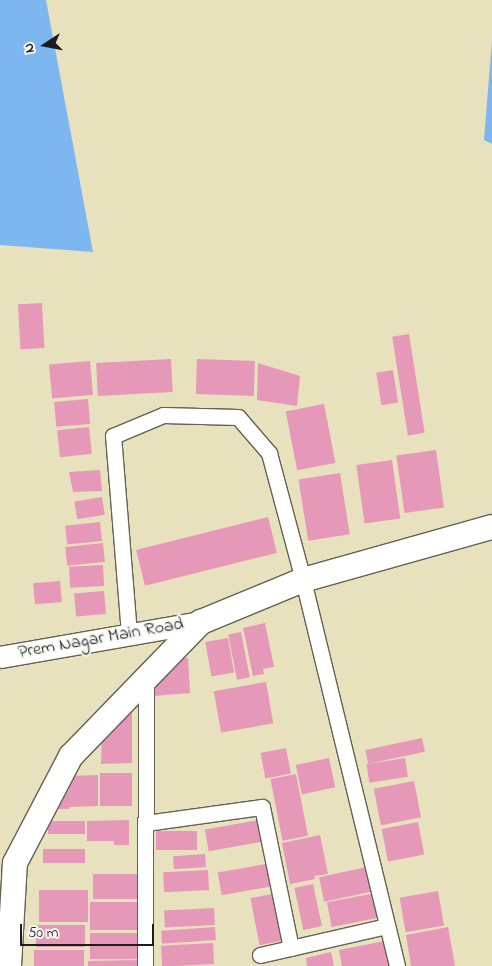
<!DOCTYPE html>
<html>
<head>
<meta charset="utf-8">
<style>
  body { margin:0 }
  #map { position:relative; width:492px; height:966px; overflow:hidden; background:#e8e1bd; font-family:"Indie Flower",sans-serif }
  div>[style] { position:absolute }
  .water>* { inset:0; background:#7eb7ef }
  .building>* { inset:0; background:#e598b8; transform-origin:0 0 }
  .roads { filter:drop-shadow(1px 0 #636154) drop-shadow(-1px 0 #636154) drop-shadow(0 1px #636154) drop-shadow(0 -1px #636154) }
  .street>* { height:15px; margin:-7.5px; padding:0 7.5px; transform-origin:7.5px; border-radius:7.5px; background:#fff }
  .secondary>* { height:21px; margin:-10.5px; padding:0 10.5px; transform-origin:10.5px; border-radius:10.5px; background:#fff }
  .primary>* { height:24px; margin:-12px; padding:0 12px; transform-origin:12px; border-radius:12px; background:#fff }
  span { translate:-50% -50%; white-space:nowrap; text-align:center; line-height:1.15; -webkit-text-stroke:4px #f6f6f2; paint-order:stroke }
  .street-label { font-size:18px; color:#1c1c1c }
  .north { position:absolute; left:20px; top:20px; width:50px; height:50px; -webkit-text-stroke:4px #f6f6f2; paint-order:stroke; rotate:259deg; font-size:14px; font-weight:700; line-height:20px; text-align:center; color:#1c1c1c }
  .north::after { content:''; display:block; margin:auto; width:18px; height:22px; background:#1c1c1c; clip-path:polygon(50% 0,100% 100%,50% 72%,0 100%) }
  .scale { position:absolute; left:20px; top:924px; width:134px; height:22px; box-sizing:border-box; border:2px solid #1c1c1c; border-top:0; padding-left:6px; font-size:15px; line-height:18px; white-space:nowrap; color:#1c1c1c; -webkit-text-stroke:4px #f6f6f2; paint-order:stroke }
</style>
</head>
<body>
<div id="map">
  <div class="water">
    <div style="clip-path:polygon(0 0,46px 0,93px 252px,0 245px)"></div>
    <div style="clip-path:polygon(492px 40px,492px 144px,484px 140px)"></div>
  </div>
  <div class="building">
    <div style="left:42px;top:303px;width:45px;height:24px;rotate:87deg"></div>
    <div style="left:409px;top:334px;width:100px;height:17px;rotate:81deg"></div>
    <div style="left:171px;top:359px;width:33px;height:75px;rotate:87deg"></div>
    <div style="left:197px;top:359px;width:58px;height:35px;rotate:2deg"></div>
    <div style="left:90px;top:361px;width:34px;height:41px;rotate:85deg"></div>
    <div style="clip-path:polygon(258px 363px,300px 376px,297px 406px,257px 400px)"></div>
    <div style="left:393px;top:370px;width:33px;height:17px;rotate:81deg"></div>
    <div style="left:88px;top:399px;width:25px;height:34px;rotate:85deg"></div>
    <div style="left:324px;top:404px;width:60px;height:39px;rotate:79deg"></div>
    <div style="left:89px;top:427px;width:27px;height:32px;rotate:84deg"></div>
    <div style="left:436px;top:450px;width:58px;height:40px;rotate:82deg"></div>
    <div style="left:392px;top:460px;width:59px;height:36px;rotate:82deg"></div>
    <div style="clip-path:polygon(100px 470px,102px 491px,73px 492px,69px 472px)"></div>
    <div style="left:340px;top:473px;width:62px;height:42px;rotate:81deg"></div>
    <div style="left:102px;top:497px;width:18px;height:28px;rotate:81deg"></div>
    <div style="left:268px;top:517px;width:37px;height:136px;rotate:76deg"></div>
    <div style="left:100px;top:522px;width:19px;height:35px;rotate:84deg"></div>
    <div style="left:103px;top:543px;width:19px;height:38px;rotate:84deg"></div>
    <div style="left:103px;top:565px;width:21px;height:34px;rotate:87deg"></div>
    <div style="left:60px;top:581px;width:21px;height:27px;rotate:85deg"></div>
    <div style="left:104px;top:591px;width:23px;height:30px;rotate:85deg"></div>
    <div style="clip-path:polygon(265px 623px,274px 667px,263px 669px,264px 674px,253px 676px,243px 628px)"></div>
    <div style="left:241px;top:632px;width:46px;height:13px;rotate:79deg"></div>
    <div style="left:228px;top:638px;width:35px;height:23px;rotate:80deg"></div>
    <div style="clip-path:polygon(188px 658px,190px 693px,153px 696px,151px 684px,173px 659px)"></div>
    <div style="left:266px;top:682px;width:42px;height:53px;rotate:80deg"></div>
    <div style="clip-path:polygon(132px 699px,132px 763px,101px 764px,102px 729px)"></div>
    <div style="left:422px;top:738px;width:14px;height:58px;rotate:78deg"></div>
    <div style="left:286px;top:748px;width:26px;height:26px;rotate:79deg"></div>
    <div style="left:329px;top:758px;width:30px;height:34px;rotate:78deg"></div>
    <div style="left:405px;top:758px;width:19px;height:39px;rotate:81deg"></div>
    <div style="left:132px;top:773px;width:33px;height:32px;rotate:90deg"></div>
    <div style="left:296px;top:774px;width:63px;height:26px;rotate:79deg"></div>
    <div style="clip-path:polygon(98px 775px,98px 806px,69px 807px,69px 799px,69px 809px,53px 809px,53px 791px,69px 791px,69px 776px)"></div>
    <div style="left:414px;top:781px;width:37px;height:41px;rotate:79deg"></div>
    <div style="clip-path:polygon(129px 820px,129px 845px,114px 845px,114px 841px,87px 841px,87px 821px)"></div>
    <div style="left:259px;top:820px;width:22px;height:55px;rotate:80deg"></div>
    <div style="left:85px;top:821px;width:13px;height:37px;rotate:90deg"></div>
    <div style="left:418px;top:822px;width:33px;height:37px;rotate:79deg"></div>
    <div style="left:197px;top:831px;width:19px;height:41px;rotate:90deg"></div>
    <div style="clip-path:polygon(320px 835px,328px 874px,314px 876px,315px 879px,290px 884px,282px 843px)"></div>
    <div style="left:85px;top:849px;width:14px;height:42px;rotate:90deg"></div>
    <div style="left:205px;top:854px;width:13px;height:32px;rotate:86deg"></div>
    <div style="left:266px;top:864px;width:23px;height:49px;rotate:80deg"></div>
    <div style="left:367px;top:867px;width:25px;height:49px;rotate:78deg"></div>
    <div style="left:208px;top:870px;width:20px;height:45px;rotate:87deg"></div>
    <div style="left:93px;top:874px;width:47px;height:25px"></div>
    <div style="left:313px;top:884px;width:43px;height:19px;rotate:78deg"></div>
    <div style="left:39px;top:890px;width:49px;height:32px"></div>
    <div style="left:438px;top:891px;width:35px;height:39px;rotate:80deg"></div>
    <div style="left:375px;top:893px;width:25px;height:49px;rotate:79deg"></div>
    <div style="left:272px;top:894px;width:48px;height:22px;rotate:79deg"></div>
    <div style="left:90px;top:902px;width:50px;height:28px"></div>
    <div style="left:214px;top:908px;width:17px;height:50px;rotate:87deg"></div>
    <div style="left:36px;top:925px;width:49px;height:22px"></div>
    <div style="left:215px;top:927px;width:13px;height:54px;rotate:86deg"></div>
    <div style="clip-path:polygon(448px 927px,455px 966px,411px 966px,406px 935px)"></div>
    <div style="left:90px;top:933px;width:49px;height:26px"></div>
    <div style="clip-path:polygon(385px 941px,390px 966px,342px 966px,339px 950px)"></div>
    <div style="left:213px;top:943px;width:21px;height:52px;rotate:87deg"></div>
    <div style="left:34px;top:950px;width:50px;height:16px"></div>
    <div style="clip-path:polygon(331px 952px,334px 966px,307px 966px,306px 958px)"></div>
    <div style="clip-path:polygon(140px 960px,141px 966px,88px 966px,88px 961px)"></div>
  </div>
  <div class="roads">
    <div class="street">
      <div style="left:129px;top:634px;width:199px;rotate:-94.6deg"></div>
      <div style="left:113px;top:436px;width:54px;rotate:-22.8deg"></div>
      <div style="left:163px;top:415px;width:75px;rotate:1.5deg"></div>
      <div style="left:238px;top:417px;width:48px;rotate:49.3deg"></div>
      <div style="left:269px;top:453px;width:131px;rotate:75deg"></div>
      <div style="left:303px;top:580px;width:397px;rotate:76.3deg"></div>
      <div style="left:146px;top:823px;width:117px;rotate:-7.9deg"></div>
      <div style="left:262px;top:807px;width:144px;rotate:78.4deg"></div>
      <div style="left:260px;top:955px;width:130px;rotate:-12.9deg"></div>
      <div style="left:145px;top:966px;width:288px;rotate:-89.8deg"></div>
    </div>
    <div class="secondary">
      <div style="left:0;top:657px;width:204px;rotate:-9.9deg"></div>
    </div>
    <div class="primary">
      <div style="left:9px;top:966px;width:103px;rotate:-86.7deg"></div>
      <div style="left:15px;top:863px;width:121px;rotate:-62.4deg"></div>
      <div style="left:71px;top:756px;width:187px;rotate:-45.9deg"></div>
      <div style="left:201px;top:622px;width:110px;rotate:-22.4deg"></div>
      <div style="left:303px;top:580px;width:196px;rotate:-15.7deg"></div>
    </div>
  </div>
  <div class="street-label">
    <span style="left:101px;top:639px;rotate:-10deg">Prem Nagar Main Road</span>
  </div>
  <div class="north">N</div>
  <div class="scale">50 m</div>
</div>
</body>
</html>
